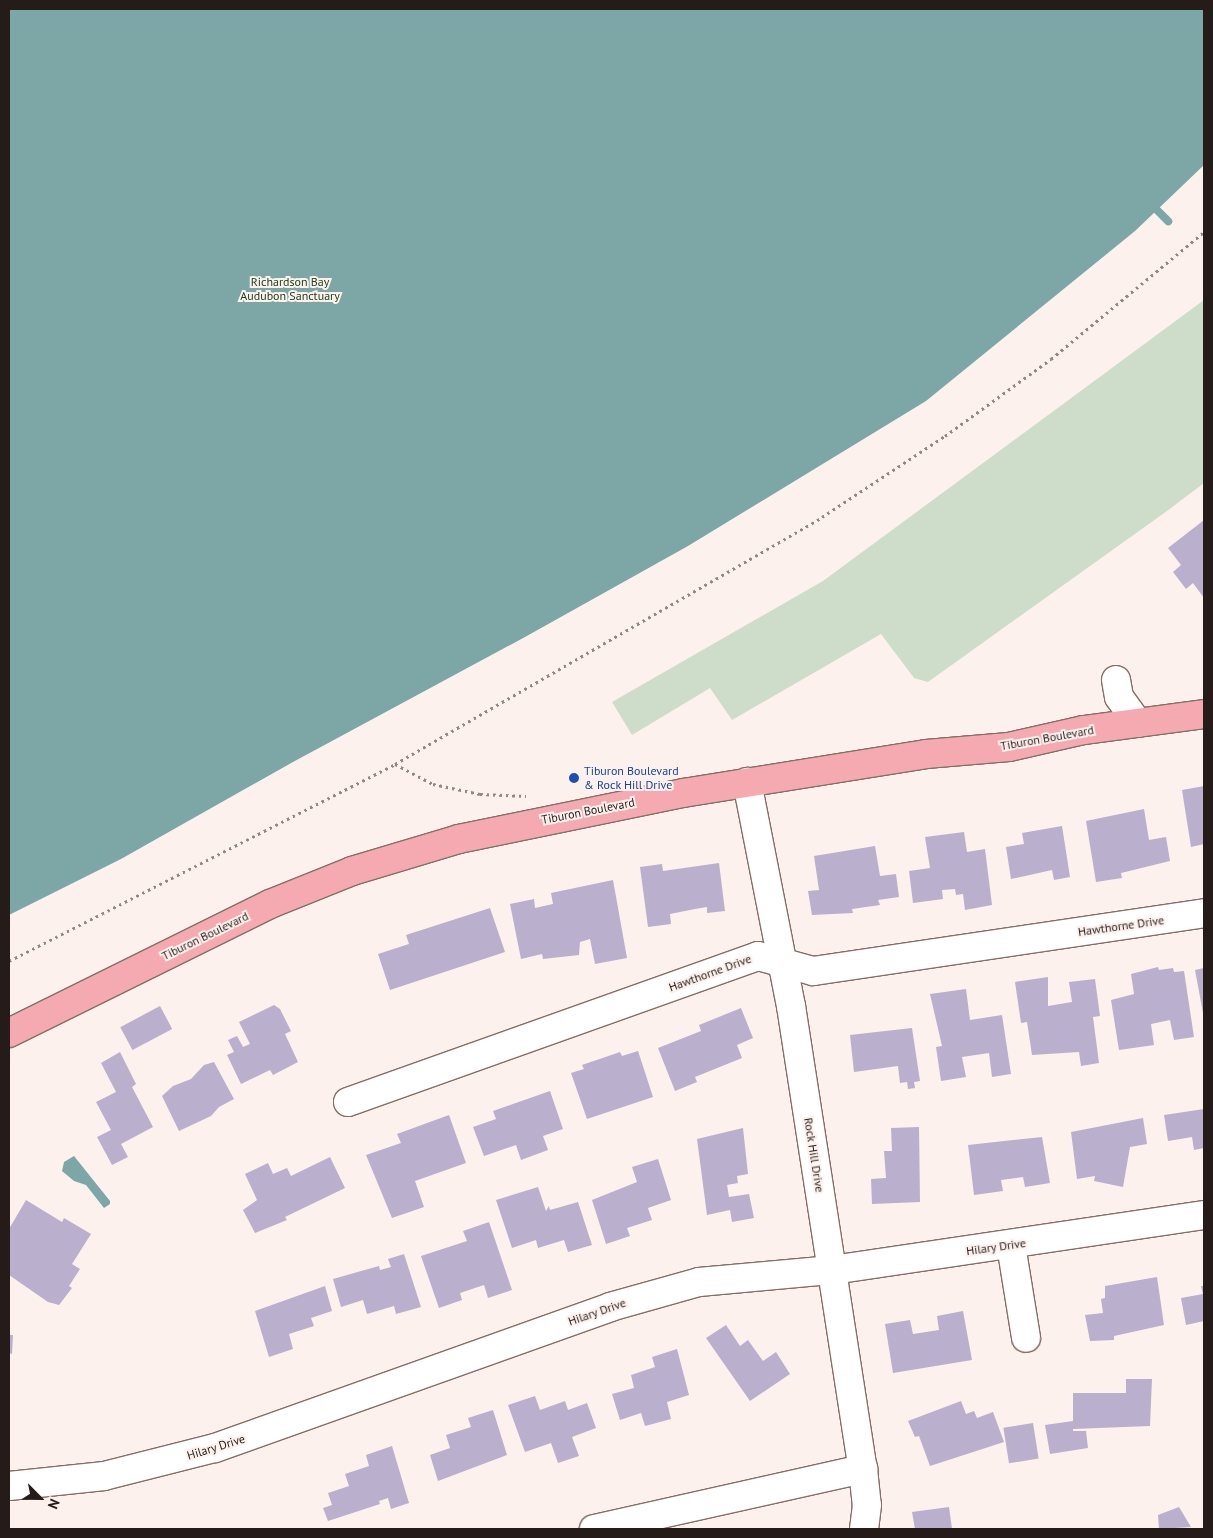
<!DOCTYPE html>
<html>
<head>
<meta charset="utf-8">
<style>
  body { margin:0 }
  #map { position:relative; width:1213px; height:1538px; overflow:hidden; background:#fcf1ed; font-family:"PT Sans",sans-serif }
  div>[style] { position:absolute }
  .green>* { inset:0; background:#cdddca }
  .water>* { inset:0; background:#7da6a7 }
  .stream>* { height:8px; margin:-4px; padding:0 4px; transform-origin:4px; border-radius:4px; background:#7da6a7 }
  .building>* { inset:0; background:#baafcd; transform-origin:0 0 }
  .path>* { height:3px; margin-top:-1.5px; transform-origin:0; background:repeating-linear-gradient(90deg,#918784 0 2.5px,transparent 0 6.5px) }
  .roads { filter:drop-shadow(1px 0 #856e66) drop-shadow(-1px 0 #856e66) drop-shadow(0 1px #856e66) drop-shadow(0 -1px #856e66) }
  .minor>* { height:28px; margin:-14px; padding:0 14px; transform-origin:14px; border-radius:14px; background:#fff }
  .major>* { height:28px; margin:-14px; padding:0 14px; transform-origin:14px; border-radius:14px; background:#f5aab2 }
  .dots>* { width:14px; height:14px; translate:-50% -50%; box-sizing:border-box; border:2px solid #fcf1ed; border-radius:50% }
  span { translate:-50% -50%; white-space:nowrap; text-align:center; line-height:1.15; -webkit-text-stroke:4px #fcf1ed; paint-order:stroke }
  .park-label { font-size:12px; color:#20401a }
  .street-label { font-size:12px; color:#251c19 }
  .transit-label { font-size:12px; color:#164399 }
  .left { translate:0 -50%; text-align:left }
  .frame { position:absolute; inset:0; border:10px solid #251c19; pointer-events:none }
  .north { position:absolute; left:15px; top:1473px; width:50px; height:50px; -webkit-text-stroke:4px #fcf1ed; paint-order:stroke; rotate:113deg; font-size:14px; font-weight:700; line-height:20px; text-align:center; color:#251c19 }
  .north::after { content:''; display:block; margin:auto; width:18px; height:22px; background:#251c19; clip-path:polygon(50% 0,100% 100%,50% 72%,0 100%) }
</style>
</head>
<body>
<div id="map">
  <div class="green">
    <div style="clip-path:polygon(1204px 300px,1204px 483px,1167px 511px,928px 682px,914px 678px,881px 634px,732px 720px,710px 688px,632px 735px,612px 702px,823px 581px)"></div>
  </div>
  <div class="water">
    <div style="clip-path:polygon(9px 9px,1204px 9px,1204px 165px,1135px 231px,926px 401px,688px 546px,525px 637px,293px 762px,121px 859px,9px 915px)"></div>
    <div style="clip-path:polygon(74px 1156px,110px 1201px,110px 1204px,104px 1208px,86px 1185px,74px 1181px,62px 1171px,64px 1162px)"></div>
  </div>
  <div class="stream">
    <div style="left:1157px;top:210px;width:16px;rotate:45deg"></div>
  </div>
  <div class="building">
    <div style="clip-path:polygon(1204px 520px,1204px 598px,1193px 583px,1186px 589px,1173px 572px,1181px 565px,1168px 548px)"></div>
    <div style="clip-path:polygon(1204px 786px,1204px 844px,1191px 847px,1182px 790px)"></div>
    <div style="clip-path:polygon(1144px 809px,1149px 840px,1166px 837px,1170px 861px,1121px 873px,1122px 878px,1096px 882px,1086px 821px)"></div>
    <div style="clip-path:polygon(1062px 826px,1070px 877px,1054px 880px,1052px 870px,1011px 879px,1006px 847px,1024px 844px,1022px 833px)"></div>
    <div style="clip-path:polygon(964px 832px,967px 852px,985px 849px,992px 905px,965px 910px,963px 894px,956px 895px,955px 889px,942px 890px,943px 899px,913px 903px,909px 871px,930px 868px,925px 837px)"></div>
    <div style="clip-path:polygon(875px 846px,880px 876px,896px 874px,899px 897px,878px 900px,880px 905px,852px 909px,853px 913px,812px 915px,808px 891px,819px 890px,814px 856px)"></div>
    <div style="clip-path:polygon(719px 863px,725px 911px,707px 913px,707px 907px,695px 909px,670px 914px,671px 924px,648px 927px,640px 867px,662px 864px,663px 871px)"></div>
    <div style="clip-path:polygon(613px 880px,627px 958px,595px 964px,590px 939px,580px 942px,579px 955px,543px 959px,542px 954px,521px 959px,510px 904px,534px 899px,535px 908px,553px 904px,551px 893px)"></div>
    <div style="clip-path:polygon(490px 908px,505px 952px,390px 990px,378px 954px,409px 944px,406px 935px)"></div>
    <div style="clip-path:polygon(1158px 967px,1159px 970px,1173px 968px,1174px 972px,1184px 971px,1194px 1037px,1174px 1040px,1170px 1020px,1151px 1024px,1154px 1045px,1119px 1050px,1111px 1000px,1134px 994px,1131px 974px)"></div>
    <div style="clip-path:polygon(1204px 968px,1204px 1013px,1203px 1013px,1195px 970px)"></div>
    <div style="clip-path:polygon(1048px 977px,1048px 1006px,1072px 1002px,1069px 982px,1095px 979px,1100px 1016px,1093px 1017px,1099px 1063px,1081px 1066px,1079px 1052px,1032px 1055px,1027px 1022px,1021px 1023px,1015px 982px)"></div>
    <div style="clip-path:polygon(966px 989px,970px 1020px,1002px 1015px,1011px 1074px,992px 1077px,989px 1053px,962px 1057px,966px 1077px,941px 1081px,936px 1047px,942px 1046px,930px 994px)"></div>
    <div style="clip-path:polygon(274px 1005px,280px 1009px,291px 1031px,285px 1034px,298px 1062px,273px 1075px,270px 1070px,241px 1084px,227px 1055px,234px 1052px,228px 1040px,237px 1036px,243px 1047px,250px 1044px,239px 1022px)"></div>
    <div style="left:160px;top:1006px;width:26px;height:45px;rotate:62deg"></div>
    <div style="clip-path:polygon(741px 1008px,753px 1038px,737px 1045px,742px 1058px,695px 1077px,697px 1082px,675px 1091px,658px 1048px,701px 1031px,699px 1025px)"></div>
    <div style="clip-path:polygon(912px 1028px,920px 1081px,914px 1082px,915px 1088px,908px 1089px,907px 1082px,900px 1083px,898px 1066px,854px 1072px,850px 1035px)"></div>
    <div style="clip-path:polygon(638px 1051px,653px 1097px,587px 1119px,571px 1073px,584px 1069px,582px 1065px,620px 1052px,622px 1056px)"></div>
    <div style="clip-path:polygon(120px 1052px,136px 1084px,132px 1087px,153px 1127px,121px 1144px,128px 1157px,112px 1165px,97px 1137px,111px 1130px,96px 1102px,116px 1092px,101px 1063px)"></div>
    <div style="clip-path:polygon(214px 1062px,234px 1099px,219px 1107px,211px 1116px,179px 1131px,162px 1096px,173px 1086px,191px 1079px,204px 1065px)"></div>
    <div style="clip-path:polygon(550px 1091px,563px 1129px,543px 1136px,548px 1150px,521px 1160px,516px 1145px,484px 1156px,473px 1127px,496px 1119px,493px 1111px)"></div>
    <div style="clip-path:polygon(1204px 1109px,1204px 1148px,1194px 1150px,1192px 1137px,1168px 1141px,1164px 1115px)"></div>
    <div style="clip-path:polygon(449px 1115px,466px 1163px,415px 1181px,424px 1207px,392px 1218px,366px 1155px,401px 1143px,397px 1134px)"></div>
    <div style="clip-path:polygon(1143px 1118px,1147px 1144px,1130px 1147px,1123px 1187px,1094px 1181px,1095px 1176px,1077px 1179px,1071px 1132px)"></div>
    <div style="clip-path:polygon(919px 1127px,920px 1202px,872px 1204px,871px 1179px,886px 1178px,884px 1151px,892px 1151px,891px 1128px)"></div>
    <div style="clip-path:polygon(743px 1128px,748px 1174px,737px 1176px,738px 1183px,727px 1185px,729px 1197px,749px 1194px,754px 1218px,732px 1222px,730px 1210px,707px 1215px,697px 1139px)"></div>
    <div style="clip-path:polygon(1042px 1137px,1050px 1183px,1025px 1187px,1023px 1177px,1001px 1180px,1003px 1191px,974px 1195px,968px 1145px)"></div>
    <div style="clip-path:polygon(330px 1157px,345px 1188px,285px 1217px,287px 1220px,255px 1233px,243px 1210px,257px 1200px,245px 1174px,268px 1163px,273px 1174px,287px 1168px,291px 1176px)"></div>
    <div style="clip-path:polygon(658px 1159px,671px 1200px,648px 1208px,652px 1220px,627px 1228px,630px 1236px,606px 1244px,592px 1200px,637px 1182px,632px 1167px)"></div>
    <div style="clip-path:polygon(538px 1187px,546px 1211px,549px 1206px,550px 1210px,578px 1202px,592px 1245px,568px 1252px,564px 1240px,538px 1248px,536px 1240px,512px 1248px,496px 1200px)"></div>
    <div style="clip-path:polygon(26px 1200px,62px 1222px,64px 1218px,91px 1234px,72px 1264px,80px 1269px,69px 1286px,72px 1288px,59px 1305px,48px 1302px,9px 1275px,9px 1229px)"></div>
    <div style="clip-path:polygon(489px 1222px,512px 1290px,488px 1298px,484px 1285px,460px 1293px,462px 1300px,439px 1308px,421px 1256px,467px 1241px,463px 1231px)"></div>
    <div style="clip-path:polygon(404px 1254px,421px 1307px,396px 1314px,394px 1306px,367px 1314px,363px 1300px,341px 1307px,333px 1279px,379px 1266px,380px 1270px,391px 1267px,388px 1259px)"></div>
    <div style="clip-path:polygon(1157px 1277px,1164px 1325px,1114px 1336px,1114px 1340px,1090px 1341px,1085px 1315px,1103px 1313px,1101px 1299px,1105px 1298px,1105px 1286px)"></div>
    <div style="clip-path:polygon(325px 1286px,332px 1311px,311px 1318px,314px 1326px,289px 1334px,293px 1349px,269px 1357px,255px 1311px)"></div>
    <div style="clip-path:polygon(1201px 1286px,1204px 1286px,1204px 1321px,1186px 1325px,1181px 1298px,1203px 1294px)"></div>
    <div style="clip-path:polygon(963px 1311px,972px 1360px,893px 1373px,885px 1324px,910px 1320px,913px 1334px,939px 1330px,937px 1316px)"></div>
    <div style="clip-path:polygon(726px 1325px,740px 1346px,748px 1340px,763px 1361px,776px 1352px,790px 1374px,750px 1401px,706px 1338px)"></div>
    <div style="clip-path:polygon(9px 1335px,13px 1335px,12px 1354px,9px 1353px)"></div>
    <div style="clip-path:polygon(677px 1349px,689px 1395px,667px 1402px,671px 1419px,645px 1426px,641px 1413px,620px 1420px,612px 1394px,634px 1388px,631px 1375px,655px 1367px,652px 1357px)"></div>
    <div style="clip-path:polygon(1126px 1379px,1152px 1379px,1150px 1426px,1073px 1429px,1073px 1431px,1086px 1431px,1088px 1448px,1050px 1454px,1045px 1425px,1073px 1421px,1073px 1393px,1126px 1393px)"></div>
    <div style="clip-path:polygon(535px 1396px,540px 1410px,565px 1401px,568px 1410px,587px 1403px,596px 1428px,572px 1437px,579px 1456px,558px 1463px,551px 1443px,525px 1452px,508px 1405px)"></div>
    <div style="clip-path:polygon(961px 1401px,966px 1414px,974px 1411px,977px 1418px,993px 1412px,1004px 1442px,930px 1466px,919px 1436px,915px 1437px,908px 1421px)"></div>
    <div style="clip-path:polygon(493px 1410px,507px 1455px,438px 1481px,430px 1455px,450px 1448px,446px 1435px,471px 1427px,468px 1418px)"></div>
    <div style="left:1033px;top:1423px;width:36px;height:30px;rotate:81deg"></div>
    <div style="clip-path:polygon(392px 1446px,409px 1503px,391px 1509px,388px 1498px,379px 1501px,380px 1504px,328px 1521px,323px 1508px,332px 1505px,328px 1493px,349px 1486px,345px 1474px,369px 1466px,366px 1455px)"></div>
    <div style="clip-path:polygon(949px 1507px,952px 1529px,915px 1529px,912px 1512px)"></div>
    <div style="clip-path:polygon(1179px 1507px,1191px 1527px,1159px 1529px,1158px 1515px)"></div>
  </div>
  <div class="path">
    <div style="left:395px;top:764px;width:43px;rotate:27.8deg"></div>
    <div style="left:433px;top:784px;width:48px;rotate:12deg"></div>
    <div style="left:480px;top:794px;width:46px;rotate:2.5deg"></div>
    <div style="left:9px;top:961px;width:433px;rotate:-27deg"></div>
    <div style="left:395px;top:764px;width:493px;rotate:-30deg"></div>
    <div style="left:822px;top:517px;width:147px;rotate:-33.4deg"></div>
    <div style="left:945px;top:436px;width:131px;rotate:-36deg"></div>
    <div style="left:1051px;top:359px;width:199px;rotate:-39.7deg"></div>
  </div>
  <div class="roads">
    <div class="minor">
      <div style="left:1116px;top:680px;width:17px;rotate:80deg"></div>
      <div style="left:1119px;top:697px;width:32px;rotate:54deg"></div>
      <div style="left:747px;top:782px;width:228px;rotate:78.9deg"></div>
      <div style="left:791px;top:1006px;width:469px;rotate:81.2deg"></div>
      <div style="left:863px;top:1469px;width:36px;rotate:84deg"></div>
      <div style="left:867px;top:1505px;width:24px;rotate:97deg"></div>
      <div style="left:348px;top:1102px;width:435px;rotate:-19.6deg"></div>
      <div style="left:758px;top:956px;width:57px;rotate:15.3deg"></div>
      <div style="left:813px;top:971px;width:395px;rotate:-8.4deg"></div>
      <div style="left:1011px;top:1245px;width:94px;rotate:80.8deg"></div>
      <div style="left:9px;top:1486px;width:96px;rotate:-6deg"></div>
      <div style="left:104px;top:1476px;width:114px;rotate:-14.2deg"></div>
      <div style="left:215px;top:1448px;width:419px;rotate:-19.6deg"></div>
      <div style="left:610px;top:1307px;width:92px;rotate:-15.7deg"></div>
      <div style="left:699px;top:1282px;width:134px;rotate:-5.2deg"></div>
      <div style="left:832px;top:1270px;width:376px;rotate:-8.4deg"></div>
      <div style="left:594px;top:1529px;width:276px;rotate:-12.6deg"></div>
    </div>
    <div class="major">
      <div style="left:9px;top:1033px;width:291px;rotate:-26.3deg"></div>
      <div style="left:270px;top:904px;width:88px;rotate:-21.9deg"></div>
      <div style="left:352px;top:871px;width:112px;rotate:-16.7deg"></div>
      <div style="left:459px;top:839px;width:229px;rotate:-11.6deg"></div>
      <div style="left:683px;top:793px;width:246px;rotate:-9.1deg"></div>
      <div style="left:926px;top:754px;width:83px;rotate:-4.8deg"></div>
      <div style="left:1009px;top:747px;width:77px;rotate:-12.8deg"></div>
      <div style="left:1084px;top:730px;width:121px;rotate:-7.6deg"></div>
    </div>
  </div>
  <div class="dots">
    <div style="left:574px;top:778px;background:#1a4fb4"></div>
  </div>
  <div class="park-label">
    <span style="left:290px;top:289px">Richardson Bay<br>Audubon Sanctuary</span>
  </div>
  <div class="street-label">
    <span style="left:1047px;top:738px;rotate:-10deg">Tiburon Boulevard</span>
    <span style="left:588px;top:811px;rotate:-11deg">Tiburon Boulevard</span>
    <span style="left:1121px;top:926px;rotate:-8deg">Hawthorne Drive</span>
    <span style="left:205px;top:936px;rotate:-26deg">Tiburon Boulevard</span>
    <span style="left:710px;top:973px;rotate:-20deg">Hawthorne Drive</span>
    <span style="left:814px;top:1155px;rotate:81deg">Rock Hill Drive</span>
    <span style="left:996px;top:1247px;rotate:-8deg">Hilary Drive</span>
    <span style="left:597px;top:1312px;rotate:-19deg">Hilary Drive</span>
    <span style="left:216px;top:1447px;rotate:-17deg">Hilary Drive</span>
  </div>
  <div class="transit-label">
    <span class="left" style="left:584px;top:778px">Tiburon Boulevard<br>&amp; Rock Hill Drive</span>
  </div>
  <div class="frame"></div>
  <div class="north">N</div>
</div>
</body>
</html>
